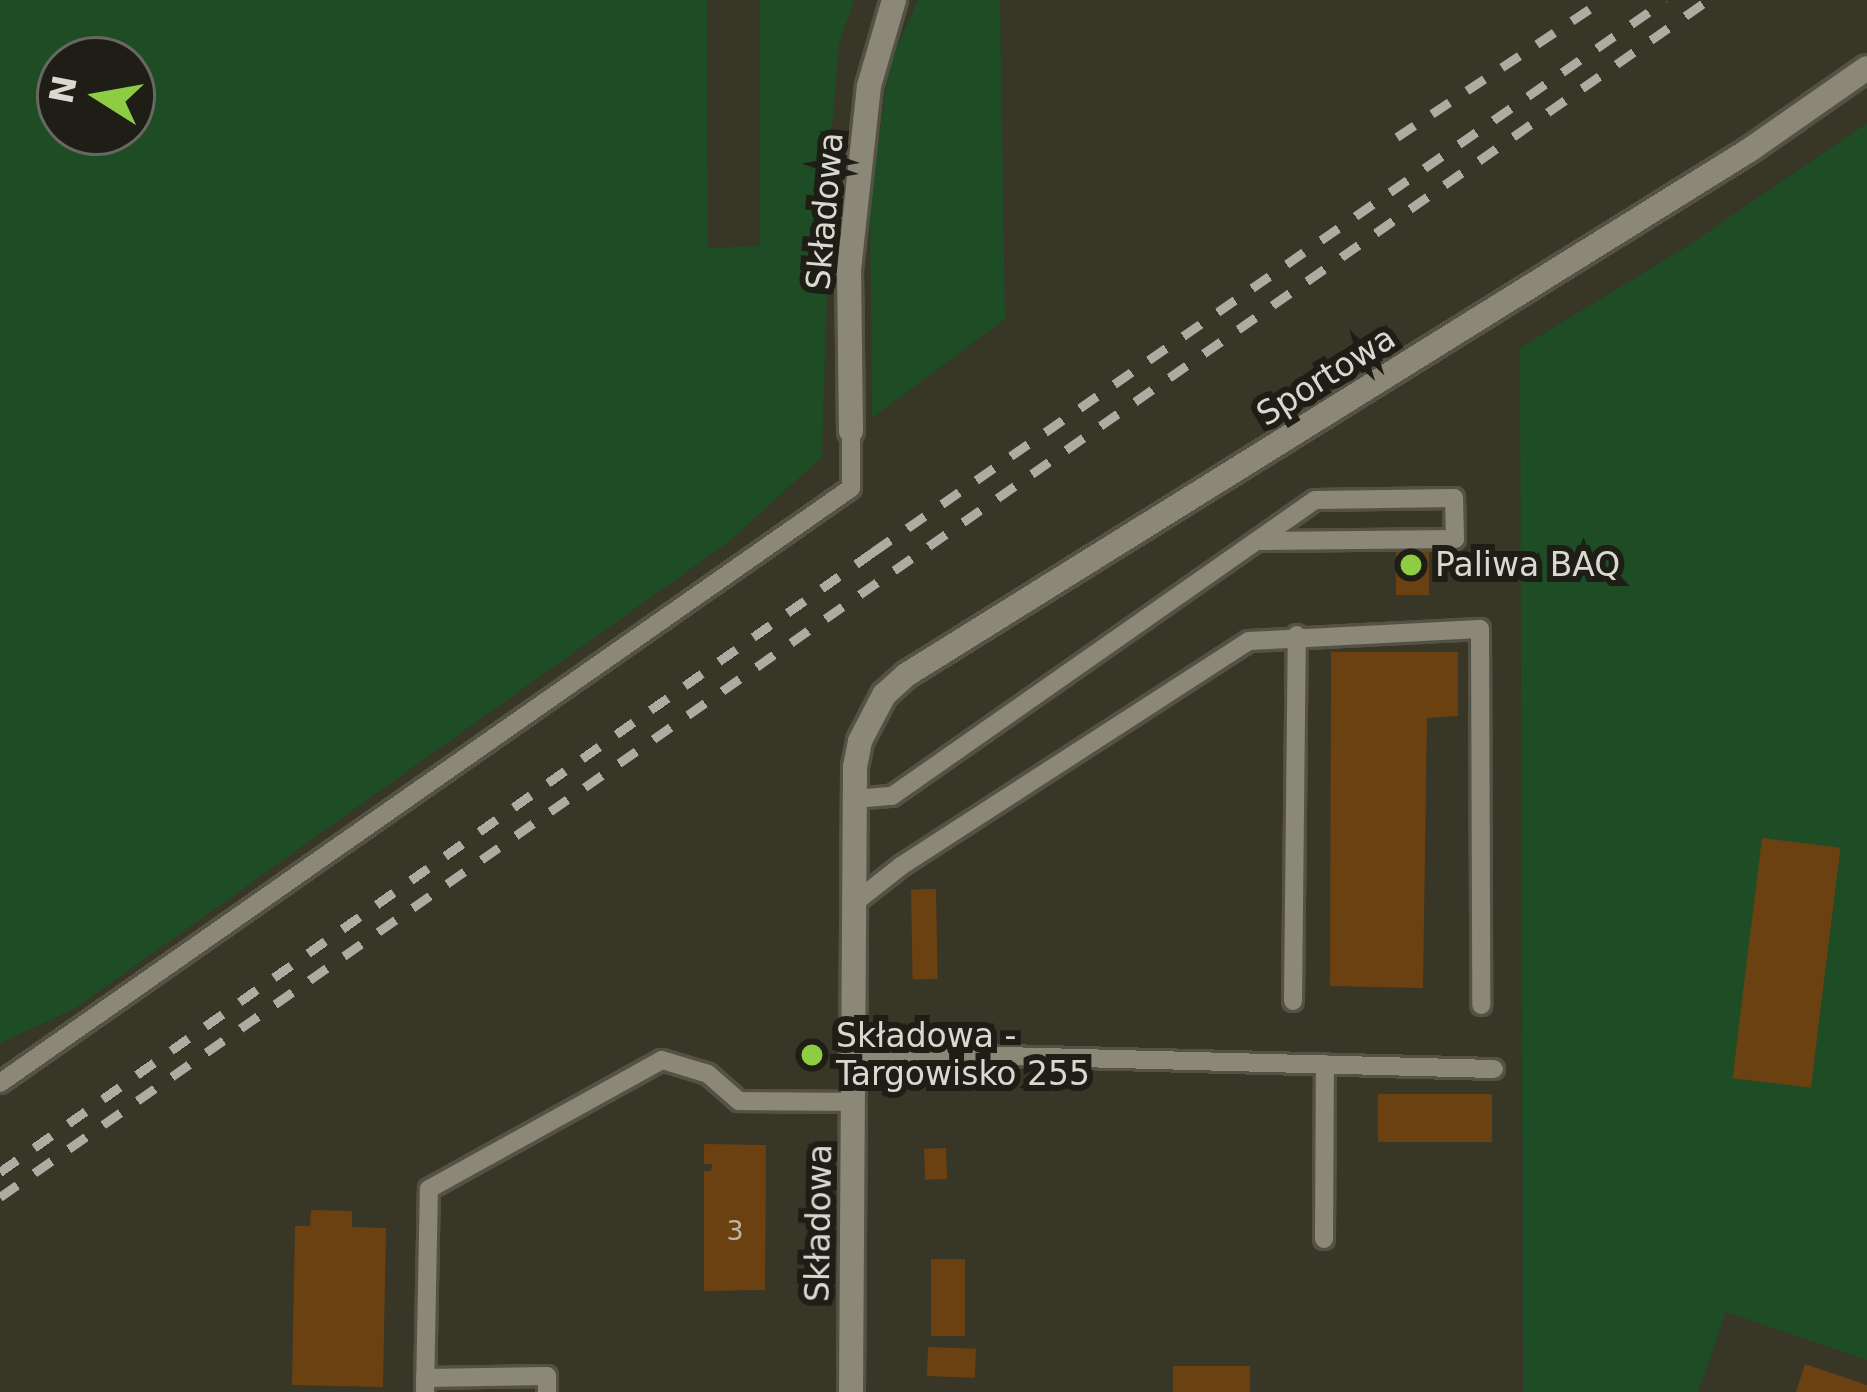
<!DOCTYPE html>
<html>
<head>
<meta charset="utf-8">
<style>
  body { margin:0 }
  #map { position:relative; width:1867px; height:1392px; overflow:hidden; background:#383627; font-family:"DejaVu Sans",sans-serif }
  div>[style] { position:absolute }
  .green>* { inset:0; background:#1d4c25 }
  .building>* { inset:0; background:#6c4111; transform-origin:0 0 }
  .roads { filter:drop-shadow(3px 0 #535245) drop-shadow(-3px 0 #535245) drop-shadow(0 3px #535245) drop-shadow(0 -3px #535245) }
  .lane>* { height:18px; margin:-9px; padding:0 9px; transform-origin:9px; border-radius:9px; background:#8b8878 }
  .street>* { height:24px; margin:-12px; padding:0 12px; transform-origin:12px; border-radius:12px; background:#8b8878 }
  .rail>* { height:9px; margin-top:-4.5px; transform-origin:0; background:repeating-linear-gradient(90deg,#aeaca2 0 21px,transparent 0 42px) }
  .dots>* { width:33px; height:33px; translate:-50% -50%; box-sizing:border-box; border:6px solid #1e1d16; border-radius:50% }
  span { translate:-50% -50%; white-space:nowrap; text-align:center; line-height:1.15; -webkit-text-stroke:12px #1e1d16; paint-order:stroke }
  .number-label { font-size:27px; color:#beb3a0 }
  .number-label span { -webkit-text-stroke-width:0 }
  .street-label { font-size:33px; color:#dad9d0 }
  .poi-label { font-size:33px; color:#dad9d0 }
  .left { translate:0 -50%; text-align:left }
  .north { position:absolute; left:36px; top:36px; width:120px; height:120px; box-sizing:border-box; background:#1e1d16; border:3px solid #696860; border-radius:50%; rotate:281deg; font-size:33px; font-weight:700; line-height:48px; text-align:center; color:#dad9d0 }
  .north::after { content:''; display:block; margin:auto; width:42px; height:54px; background:#8ecd43; clip-path:polygon(50% 0,100% 100%,50% 72%,0 100%) }
</style>
</head>
<body>
<div id="map">
  <div class="green">
    <div style="clip-path:polygon(evenodd,0 0,707px 0,708px 248px,760px 246px,760px 0,854px 0,839px 44px,832px 127px,822px 457px,727px 543px,76px 1008px,0 1043px,0 0,60px 60px,132px 60px,132px 132px,60px 132px,60px 60px)"></div>
    <div style="clip-path:polygon(918px 0,1000px 0,1005px 319px,872px 418px,870px 203px,889px 65px)"></div>
    <div style="clip-path:polygon(1867px 123px,1867px 1360px,1726px 1312px,1698px 1392px,1523px 1392px,1520px 348px,1686px 247px)"></div>
  </div>
  <div class="building">
    <div style="left:1396px;top:549px;width:33px;height:46px"></div>
    <div style="clip-path:polygon(1331px 652px,1458px 652px,1458px 716px,1427px 718px,1423px 988px,1330px 986px)"></div>
    <div style="left:1762px;top:838px;width:79px;height:242px;rotate:7deg"></div>
    <div style="left:936px;top:889px;width:90px;height:25px;rotate:89deg"></div>
    <div style="left:1492px;top:1094px;width:48px;height:114px;rotate:90deg"></div>
    <div style="clip-path:polygon(704px 1144px,766px 1145px,765px 1290px,704px 1291px,704px 1171px,711px 1171px,712px 1164px,704px 1164px)"></div>
    <div style="left:946px;top:1148px;width:31px;height:22px;rotate:88deg"></div>
    <div style="clip-path:polygon(311px 1210px,352px 1211px,352px 1227px,386px 1228px,383px 1387px,292px 1385px,295px 1226px,310px 1226px)"></div>
    <div style="left:931px;top:1259px;width:34px;height:77px"></div>
    <div style="left:928px;top:1347px;width:48px;height:29px;rotate:2deg"></div>
    <div style="clip-path:polygon(1805px 1364px,1867px 1385px,1867px 1392px,1796px 1392px)"></div>
    <div style="left:1250px;top:1366px;width:26px;height:77px;rotate:90deg"></div>
  </div>
  <div class="roads">
    <div class="lane">
      <div style="left:855px;top:799px;width:37px;rotate:-5deg"></div>
      <div style="left:892px;top:796px;width:516px;rotate:-34.98deg"></div>
      <div style="left:1315px;top:500px;width:139px;rotate:-0.8deg"></div>
      <div style="left:1454px;top:498px;width:41px;rotate:88.6deg"></div>
      <div style="left:1455px;top:539px;width:193px;rotate:179.4deg"></div>
      <div style="left:854px;top:903px;width:60px;rotate:-38.2deg"></div>
      <div style="left:901px;top:866px;width:414px;rotate:-32.9deg"></div>
      <div style="left:1249px;top:641px;width:231px;rotate:-3deg"></div>
      <div style="left:1480px;top:629px;width:376px;rotate:89.8deg"></div>
      <div style="left:1293px;top:1001px;width:366px;rotate:-89.4deg"></div>
      <div style="left:853px;top:1052px;width:641px;rotate:1.52deg"></div>
      <div style="left:0;top:1083px;width:1038px;rotate:-34.96deg"></div>
      <div style="left:851px;top:488px;width:57px;rotate:-90deg"></div>
      <div style="left:1324px;top:1239px;width:175px;rotate:-89.7deg"></div>
      <div style="left:425px;top:1378px;width:122px;rotate:-0.9deg"></div>
      <div style="left:547px;top:1376px;width:16px;rotate:90deg"></div>
      <div style="left:425px;top:1392px;width:203px;rotate:-88.9deg"></div>
      <div style="left:429px;top:1189px;width:266px;rotate:-29deg"></div>
      <div style="left:662px;top:1060px;width:48px;rotate:16.9deg"></div>
      <div style="left:708px;top:1074px;width:41px;rotate:41.1deg"></div>
      <div style="left:739px;top:1101px;width:114px;rotate:0.5deg"></div>
    </div>
    <div class="street">
      <div style="left:851px;top:431px;width:161px;rotate:-90.7deg"></div>
      <div style="left:849px;top:270px;width:185px;rotate:-83.8deg"></div>
      <div style="left:869px;top:86px;width:90px;rotate:-73.8deg"></div>
      <div style="left:851px;top:1392px;width:625px;rotate:-89.63deg"></div>
      <div style="left:855px;top:767px;width:26px;rotate:-79deg"></div>
      <div style="left:860px;top:741px;width:52px;rotate:-62.4deg"></div>
      <div style="left:884px;top:695px;width:30px;rotate:-42deg"></div>
      <div style="left:906px;top:675px;width:995px;rotate:-31.9deg"></div>
      <div style="left:1751px;top:149px;width:141px;rotate:-34.9deg"></div>
    </div>
  </div>
  <div class="rail">
    <div style="left:1397px;top:137px;width:247px;rotate:-33.6deg"></div>
    <div style="left:0;top:1172px;width:1071px;rotate:-35.38deg"></div>
    <div style="left:873px;top:552px;width:966px;rotate:-34.84deg"></div>
    <div style="left:0;top:1197px;width:2086px;rotate:-35.02deg"></div>
  </div>
  <div class="dots">
    <div style="left:1411px;top:565px;background:#8ecd43"></div>
    <div style="left:812px;top:1055px;background:#8ecd43"></div>
  </div>
  <div class="number-label">
    <span style="left:735px;top:1231px">3</span>
  </div>
  <div class="street-label">
    <span style="left:825px;top:211px;rotate:-85deg">Składowa</span>
    <span style="left:1326px;top:376px;rotate:-32deg">Sportowa</span>
    <span style="left:819px;top:1223px;rotate:-89deg">Składowa</span>
  </div>
  <div class="poi-label">
    <span class="left" style="left:1435px;top:565px">Paliwa BAQ</span>
    <span class="left" style="left:836px;top:1055px">Składowa -<br>Targowisko 255</span>
  </div>
  <div class="north">N</div>
</div>
</body>
</html>
